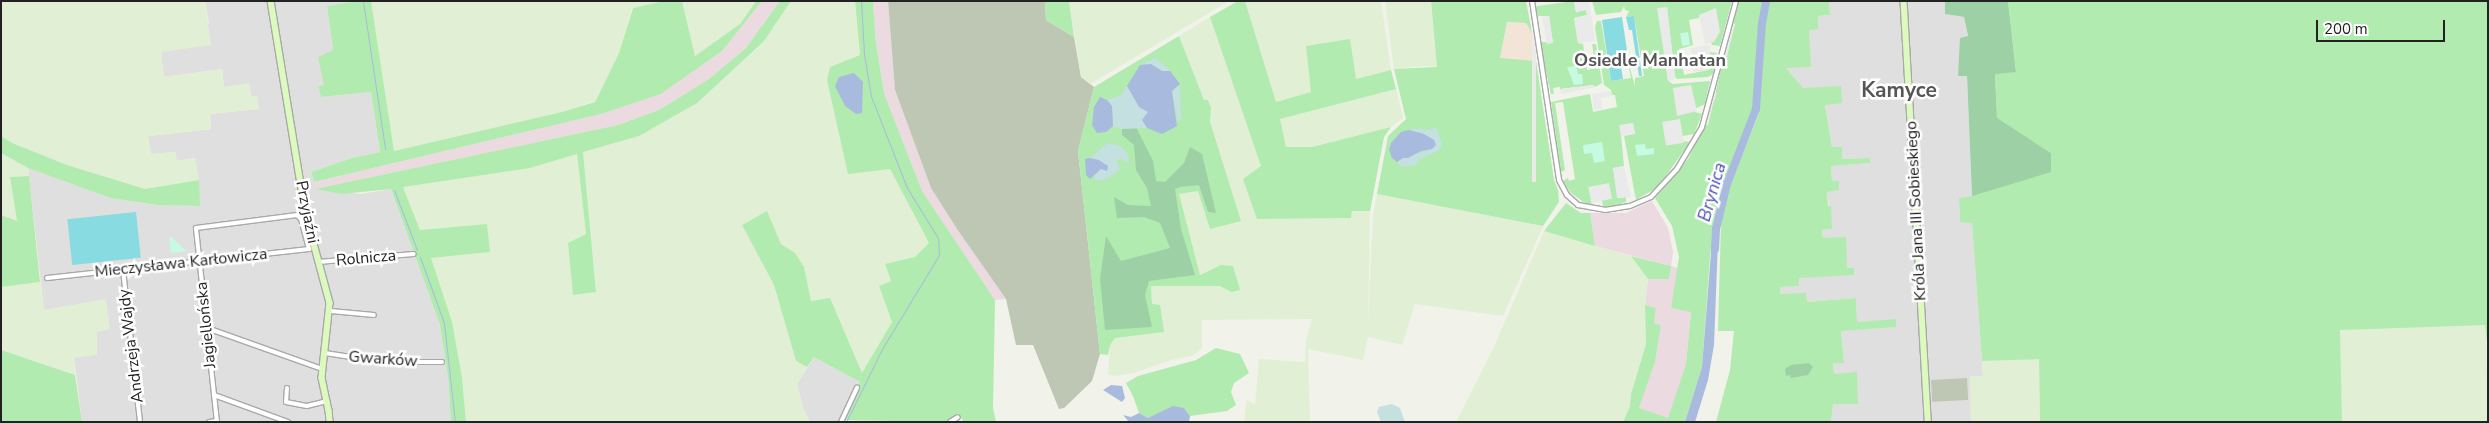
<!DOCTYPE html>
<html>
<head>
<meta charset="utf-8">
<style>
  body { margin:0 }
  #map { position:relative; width:2489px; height:423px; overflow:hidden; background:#f1f2e9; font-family:"Nunito Sans",sans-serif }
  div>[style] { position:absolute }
  .residential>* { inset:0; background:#e0dfdf }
  .commercial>* { inset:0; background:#f2e5d8 }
  .industrial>* { inset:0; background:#ebdae0 }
  .construction>* { inset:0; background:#bec7b3; transform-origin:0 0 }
  .farmland>* { inset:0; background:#e1f0d4; transform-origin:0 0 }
  .grass>* { inset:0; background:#b1ebaf }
  .forest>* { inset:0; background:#9dd1a5 }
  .wetland>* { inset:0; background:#c5e0e0 }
  .park>* { inset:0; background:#c7fae2; transform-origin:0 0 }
  .pitch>* { inset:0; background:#87dbe1; transform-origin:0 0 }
  .parking>* { inset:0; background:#eaeaea; transform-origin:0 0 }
  .water>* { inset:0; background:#a9badf }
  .stream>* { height:1px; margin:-0.5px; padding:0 0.5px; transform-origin:0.5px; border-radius:0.5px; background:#a9badf }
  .river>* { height:8px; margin:-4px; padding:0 4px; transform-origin:4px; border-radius:4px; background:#a9badf }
  .roads { filter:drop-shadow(1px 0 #a9a9a9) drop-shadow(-1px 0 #a9a9a9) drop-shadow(0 1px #a9a9a9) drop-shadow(0 -1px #a9a9a9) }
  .street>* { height:4px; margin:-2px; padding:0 2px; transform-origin:2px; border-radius:2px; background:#fff }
  .secondary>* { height:5.5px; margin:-2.75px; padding:0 2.75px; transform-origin:2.75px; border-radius:2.75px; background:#dcfabe }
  span { translate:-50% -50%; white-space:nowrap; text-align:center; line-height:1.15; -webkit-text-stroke:5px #fff; paint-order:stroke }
  .street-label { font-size:16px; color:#222 }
  .neighbourhood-label { font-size:18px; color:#555; font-weight:700 }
  .water-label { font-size:18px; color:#4c51b4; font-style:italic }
  .district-label { font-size:21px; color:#555; font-weight:700 }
  .frame { position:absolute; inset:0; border:2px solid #222; pointer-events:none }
  .scale { position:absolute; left:2316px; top:20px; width:129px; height:22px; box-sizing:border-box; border:2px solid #222; border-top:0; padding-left:6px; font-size:15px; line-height:18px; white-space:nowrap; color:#222; -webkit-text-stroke:4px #fff; paint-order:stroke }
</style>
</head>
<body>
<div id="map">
  <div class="residential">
    <div style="clip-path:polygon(205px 1px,357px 1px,327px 6px,333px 51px,324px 85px,318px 86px,321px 97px,371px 92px,380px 152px,352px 158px,311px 172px,316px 189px,360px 194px,391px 189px,440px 325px,448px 377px,451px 422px,82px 422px,74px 358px,96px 332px,106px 300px,44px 310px,28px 168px,110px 198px,156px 205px,200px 206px,195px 158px,177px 161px,175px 152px,151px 154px,148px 136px,211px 129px,210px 114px,258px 109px,257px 96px,251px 96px,249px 84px,224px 87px,222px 69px,164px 77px,161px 52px,209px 23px)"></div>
    <div style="clip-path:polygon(1829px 1px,1902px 1px,1926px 422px,1831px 422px,1833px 404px,1857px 404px,1834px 374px,1833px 363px,1844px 363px,1841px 330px,1896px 327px,1896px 320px,1857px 322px,1856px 298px,1806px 302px,1780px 295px,1780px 287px,1799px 286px,1799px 278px,1847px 268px,1823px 238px,1822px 230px,1832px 229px,1827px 191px,1839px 190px,1832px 181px,1831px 166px,1870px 163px,1869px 158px,1842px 159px,1832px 147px,1825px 104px,1803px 88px,1785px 68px,1817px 16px,1830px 15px)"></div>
    <div style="clip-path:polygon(1906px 1px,1945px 1px,1946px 14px,1964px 17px,1968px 37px,1958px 75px,1967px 76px,1972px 196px,1959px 198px,1960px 222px,1972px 222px,1983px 376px,1970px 376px,1971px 422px,1930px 422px)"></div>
    <div style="clip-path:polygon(814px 357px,860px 382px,840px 420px,842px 422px,810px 422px,803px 408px,797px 384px)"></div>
  </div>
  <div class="commercial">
    <div style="clip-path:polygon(1507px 22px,1526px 23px,1532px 33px,1536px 61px,1500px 59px)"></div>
  </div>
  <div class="industrial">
    <div style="clip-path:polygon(762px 1px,780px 1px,746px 48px,709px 79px,659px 110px,618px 125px,315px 189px,314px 182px,601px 114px,661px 94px,722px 51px)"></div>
    <div style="clip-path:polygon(873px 1px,888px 1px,895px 90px,931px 188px,957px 229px,1006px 299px,995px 300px,922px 191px,884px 93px,876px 44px)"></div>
    <div style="clip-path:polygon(1652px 201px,1668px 228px,1673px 252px,1671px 266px,1678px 268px,1671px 308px,1691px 311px,1686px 364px,1668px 419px,1639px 408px,1655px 362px,1661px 325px,1654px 323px,1656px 308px,1645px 305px,1648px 279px,1669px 279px,1671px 266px,1595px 246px,1590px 213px,1626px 213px)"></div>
  </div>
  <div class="construction">
    <div style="clip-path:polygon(888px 1px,1045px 1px,1046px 20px,1074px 37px,1081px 77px,1094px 87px,1078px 151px,1100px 354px,1092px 381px,1064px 408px,1059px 409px,1033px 345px,1016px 345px,1006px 299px,957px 229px,931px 188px,895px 90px)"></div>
    <div style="left:1967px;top:378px;width:22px;height:36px;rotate:87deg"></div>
  </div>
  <div class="farmland">
    <div style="clip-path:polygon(1px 1px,205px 1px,211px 45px,161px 52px,164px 77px,222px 69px,224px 87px,249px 83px,251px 96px,257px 96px,259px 109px,210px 114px,211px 129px,148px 136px,151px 154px,175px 152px,177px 161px,195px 158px,199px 180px,145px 189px,67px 165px,12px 143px,1px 136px)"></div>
    <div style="clip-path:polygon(371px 1px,664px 1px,632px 8px,619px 53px,595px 101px,562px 112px,394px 151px)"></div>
    <div style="clip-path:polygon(682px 1px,756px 1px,740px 24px,695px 56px)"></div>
    <div style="clip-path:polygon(791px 1px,855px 1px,860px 55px,830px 67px,848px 173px,890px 169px,929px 243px,915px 257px,885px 265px,891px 282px,879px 287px,892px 322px,862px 374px,830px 299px,811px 302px,804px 267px,795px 253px,781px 244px,767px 212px,742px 225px,774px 285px,796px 361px,807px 367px,797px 384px,803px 408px,810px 422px,466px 422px,462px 378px,431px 258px,489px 252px,487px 224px,420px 230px,403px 186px,530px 168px,577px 154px,586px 234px,568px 243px,573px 294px,596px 292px,583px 152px,639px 136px,764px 41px)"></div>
    <div style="clip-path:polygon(1069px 1px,1229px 1px,1090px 84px,1081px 77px)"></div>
    <div style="clip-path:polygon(1245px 1px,1381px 1px,1391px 70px,1356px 79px,1306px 47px,1311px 92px,1276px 102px)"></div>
    <div style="clip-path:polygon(1385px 1px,1431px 1px,1437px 67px,1423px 66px,1394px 69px)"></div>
    <div style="clip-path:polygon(1210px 17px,1262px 166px,1351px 218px,1352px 211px,1370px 211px,1368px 325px,1373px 214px,1377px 194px,1543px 226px,1503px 316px,1415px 304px,1402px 345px,1368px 337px,1363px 360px,1308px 349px,1310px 422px,1244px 422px,1247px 400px,1255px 405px,1259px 359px,1305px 362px,1306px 340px,1312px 319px,1202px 320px,1202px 348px,1192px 356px,1171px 360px,1134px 373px,1114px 376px,1108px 374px,1110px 345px,1114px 338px,1152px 304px,1151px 286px,1220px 286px,1231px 292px,1221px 265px,1200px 275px,1178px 194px,1198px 191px,1211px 108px,1204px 100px,1179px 36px)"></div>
    <div style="clip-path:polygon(1396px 89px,1403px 118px,1391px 127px,1312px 147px,1286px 147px,1280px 119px)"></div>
    <div style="clip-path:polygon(1px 153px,28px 168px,29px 176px,10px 177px,17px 221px,1px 215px)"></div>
    <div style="clip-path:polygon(1544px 231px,1631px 256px,1648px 279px,1645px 305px,1646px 344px,1631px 394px,1630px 406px,1623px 422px,1456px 422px,1493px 349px)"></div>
    <div style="clip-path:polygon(40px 282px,44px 310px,106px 299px,110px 329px,97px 332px,97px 355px,74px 358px,75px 375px,1px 350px,1px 287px)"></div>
    <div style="left:2486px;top:325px;width:97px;height:146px;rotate:89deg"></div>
    <div style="clip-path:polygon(2039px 358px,2040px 422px,1971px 422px,1970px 376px,1983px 376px,1982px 361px)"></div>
  </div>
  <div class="grass">
    <div style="clip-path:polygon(357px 1px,371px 1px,394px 151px,562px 112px,595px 102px,619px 53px,633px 8px,664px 1px,682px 1px,695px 56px,740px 24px,756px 1px,762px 1px,722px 51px,661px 94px,601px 114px,314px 182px,311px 172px,352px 158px,380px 152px,371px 92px,321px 97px,318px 86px,324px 85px,318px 57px,333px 50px,327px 6px)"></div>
    <div style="clip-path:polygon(780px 1px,791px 1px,764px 41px,697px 103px,639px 136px,583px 152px,596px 292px,573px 295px,568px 243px,586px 234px,577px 154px,530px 168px,403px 187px,420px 230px,487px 224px,490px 252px,431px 258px,452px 322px,462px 378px,466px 422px,451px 422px,448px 377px,440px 325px,391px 189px,342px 194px,315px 189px,618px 125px,659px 110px,709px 79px,746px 48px)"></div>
    <div style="clip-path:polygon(855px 1px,873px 1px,876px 44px,884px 93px,922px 191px,995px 300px,993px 408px,996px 422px,964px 422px,958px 413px,946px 422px,839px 420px,860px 382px,814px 357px,807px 367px,796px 361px,774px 285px,742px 225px,767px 211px,781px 244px,795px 253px,804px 267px,811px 301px,830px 298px,862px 373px,892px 322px,879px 286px,891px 281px,885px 264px,915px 257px,929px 243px,890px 169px,848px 174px,827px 80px,830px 67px,860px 55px)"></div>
    <div style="clip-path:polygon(1045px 1px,1069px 1px,1074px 37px,1046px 20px)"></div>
    <div style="clip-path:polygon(1238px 1px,1245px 1px,1276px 102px,1311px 92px,1306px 46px,1350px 39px,1356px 79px,1391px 70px,1396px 89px,1280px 119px,1286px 147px,1312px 147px,1391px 127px,1384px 137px,1370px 211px,1352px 211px,1351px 218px,1257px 219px,1243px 179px,1261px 166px,1210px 17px)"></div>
    <div style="clip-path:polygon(1431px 1px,1526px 1px,1532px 33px,1526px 23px,1507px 22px,1500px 58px,1536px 61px,1554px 180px,1558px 190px,1559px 202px,1543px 226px,1377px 194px,1388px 136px,1406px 119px,1394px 69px,1437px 67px)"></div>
    <div style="clip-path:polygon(1574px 1px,1576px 12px,1586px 10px,1587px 15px,1574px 18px,1578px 43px,1583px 44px,1587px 70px,1596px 68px,1592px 44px,1596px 44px,1602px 83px,1595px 87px,1593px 85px,1560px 89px,1560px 87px,1553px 88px,1554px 94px,1551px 94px,1540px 44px,1543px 42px,1553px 43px,1549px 16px,1538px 16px,1535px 8px,1537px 6px)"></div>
    <div style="clip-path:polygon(1592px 1px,1732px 1px,1720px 46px,1712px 45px,1699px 15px,1699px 18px,1689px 20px,1693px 45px,1679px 49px,1684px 75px,1708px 70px,1709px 52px,1717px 53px,1713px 74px,1708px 77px,1677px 79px,1675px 77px,1667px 7px,1667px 60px,1665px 61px,1668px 81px,1673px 84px,1710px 81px,1705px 104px,1695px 109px,1691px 85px,1695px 112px,1702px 114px,1694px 134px,1683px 136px,1662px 122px,1684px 143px,1683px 141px,1690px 142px,1658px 187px,1636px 200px,1624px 136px,1635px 134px,1633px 123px,1620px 125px,1624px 166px,1613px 168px,1618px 198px,1626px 197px,1626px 202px,1614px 206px,1603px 206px,1602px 200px,1589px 191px,1592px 202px,1591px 205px,1586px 204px,1570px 192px,1563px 181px,1568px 178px,1569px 181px,1575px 179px,1563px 102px,1555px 103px,1565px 170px,1561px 172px,1551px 102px,1590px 94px,1593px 112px,1617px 107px,1615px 95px,1612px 95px,1611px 90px,1604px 85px,1595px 27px,1597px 21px,1601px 21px,1611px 81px,1631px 78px,1628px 62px,1635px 86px,1635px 78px,1644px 76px,1634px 16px,1626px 17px,1629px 11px,1625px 10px,1624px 6px,1621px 12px,1596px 15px)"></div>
    <div style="clip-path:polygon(1738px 1px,1764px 1px,1761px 16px,1754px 108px,1747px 131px,1725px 180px,1718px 204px,1710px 256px,1702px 367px,1685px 422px,1623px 422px,1630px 406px,1631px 394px,1646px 344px,1645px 305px,1656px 308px,1654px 323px,1661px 325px,1655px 362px,1639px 408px,1668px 418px,1686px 364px,1691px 312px,1671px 308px,1679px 257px,1672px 226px,1655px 198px,1688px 159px,1705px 124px,1708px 125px,1724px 56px,1727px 56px,1735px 24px,1732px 23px)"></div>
    <div style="clip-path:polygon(1769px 1px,1829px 1px,1830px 15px,1818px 16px,1818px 29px,1809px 30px,1811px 67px,1786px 68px,1803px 88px,1841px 86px,1842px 103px,1825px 105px,1832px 147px,1842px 147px,1842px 159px,1870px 158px,1870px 163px,1831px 166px,1832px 181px,1839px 181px,1839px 190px,1827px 192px,1828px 206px,1831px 206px,1832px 229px,1822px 230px,1823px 238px,1846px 237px,1847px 268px,1854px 268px,1854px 275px,1799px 278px,1799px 286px,1780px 287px,1780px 294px,1806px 293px,1807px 302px,1856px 298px,1857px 322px,1896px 319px,1896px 327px,1841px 331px,1844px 363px,1833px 363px,1834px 374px,1857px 372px,1858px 404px,1833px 404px,1831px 422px,1716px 422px,1730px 370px,1734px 331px,1718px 331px,1721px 223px,1730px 186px,1759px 113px,1765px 15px)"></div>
    <div style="clip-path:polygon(2008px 1px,2488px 1px,2488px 351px,2485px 325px,2340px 330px,2342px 422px,2040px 422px,2039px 359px,1982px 361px,1972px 223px,1960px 222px,1959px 198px,1972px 196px,2051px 153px,1997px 119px,1995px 73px,2016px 71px)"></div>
    <div style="clip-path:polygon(1179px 36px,1204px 100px,1208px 100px,1211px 108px,1210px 122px,1241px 221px,1210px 229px,1198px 191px,1179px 194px,1200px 275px,1221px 265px,1233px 266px,1240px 290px,1231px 292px,1220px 286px,1151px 286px,1152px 304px,1160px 305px,1164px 332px,1115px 338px,1110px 345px,1108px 355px,1100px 354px,1078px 151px,1094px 87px)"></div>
    <div style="clip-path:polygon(1px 136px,12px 143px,67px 165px,145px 189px,199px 180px,200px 206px,157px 205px,110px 198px,28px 168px,1px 153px)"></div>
    <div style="clip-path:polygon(29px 176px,40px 282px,1px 287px,1px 215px,17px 221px,10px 177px)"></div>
    <div style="clip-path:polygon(1566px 203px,1581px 213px,1590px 213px,1595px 246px,1544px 231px)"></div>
    <div style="clip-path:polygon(1631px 256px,1671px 266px,1669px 279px,1648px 279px)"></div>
    <div style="clip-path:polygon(1216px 348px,1240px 354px,1249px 373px,1234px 383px,1231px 392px,1236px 405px,1227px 411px,1190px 416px,1184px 408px,1148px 418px,1139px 413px,1133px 396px,1126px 383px,1138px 376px,1196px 360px)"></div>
    <div style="clip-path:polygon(1px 350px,75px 375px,82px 422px,1px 422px)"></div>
  </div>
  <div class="forest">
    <div style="clip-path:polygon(1945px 1px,2008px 1px,2016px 72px,1995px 74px,1997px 118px,2051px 153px,2051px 172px,1972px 196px,1967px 76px,1958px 76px,1960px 38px,1968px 36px,1964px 17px,1945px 14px)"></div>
    <div style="clip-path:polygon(1136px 127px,1153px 161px,1156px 181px,1165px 182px,1184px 163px,1190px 147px,1202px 154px,1216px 213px,1208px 212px,1199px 185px,1180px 187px,1175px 189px,1181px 229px,1195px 275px,1149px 281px,1145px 295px,1152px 327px,1105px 330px,1100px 279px,1106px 236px,1121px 261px,1170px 248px,1160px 223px,1144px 217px,1117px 218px,1114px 197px,1128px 205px,1151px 206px,1147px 188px,1136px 170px,1134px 145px,1122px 135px,1122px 129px)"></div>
    <div style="clip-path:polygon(1809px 363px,1813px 367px,1808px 375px,1791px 378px,1790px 375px,1786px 376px,1785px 369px,1791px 365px)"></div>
  </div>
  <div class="wetland">
    <div style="clip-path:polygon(1155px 58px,1163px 64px,1170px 71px,1162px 71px,1151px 64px,1140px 65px)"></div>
    <div style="clip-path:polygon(1180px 84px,1181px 119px,1178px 123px,1172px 91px)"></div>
    <div style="clip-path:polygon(1127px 86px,1139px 107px,1148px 112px,1142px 120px,1147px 128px,1122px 129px,1113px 126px,1112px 106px,1107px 100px,1121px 95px)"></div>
    <div style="clip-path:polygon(1419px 128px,1426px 130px,1436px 128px,1442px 142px,1440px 150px,1422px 158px,1415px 165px,1401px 167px,1397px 162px,1403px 158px,1432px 149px,1434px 140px,1409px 130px)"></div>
    <div style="clip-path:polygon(1108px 143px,1120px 146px,1127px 153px,1129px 161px,1126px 163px,1122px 159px,1117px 160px,1117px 165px,1121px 169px,1107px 179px,1096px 181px,1094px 176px,1101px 169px,1090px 158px)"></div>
    <div style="clip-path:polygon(1392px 404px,1400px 408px,1405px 422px,1381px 422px,1377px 412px,1379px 407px)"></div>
  </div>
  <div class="park">
    <div style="left:1688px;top:32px;width:13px;height:8px;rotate:81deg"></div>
    <div style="clip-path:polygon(1576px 66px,1578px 74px,1582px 74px,1583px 84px,1574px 85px,1567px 67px)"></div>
    <div style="clip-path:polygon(1602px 142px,1605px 161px,1594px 163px,1592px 153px,1584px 154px,1583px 145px)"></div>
    <div style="clip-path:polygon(1645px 144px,1646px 149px,1654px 148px,1654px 154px,1637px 156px,1635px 145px)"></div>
    <div style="clip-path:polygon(172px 237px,173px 239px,187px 251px,171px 253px,169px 238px)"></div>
  </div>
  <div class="pitch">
    <div style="clip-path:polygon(1634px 16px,1642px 76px,1639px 76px,1632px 30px,1629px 30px,1626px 17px)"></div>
    <div style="clip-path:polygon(1622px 17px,1628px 57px,1618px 59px,1620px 59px,1623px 79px,1611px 81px,1602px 20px)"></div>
    <div style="left:136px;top:212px;width:46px;height:69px;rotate:84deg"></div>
  </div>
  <div class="parking">
    <div style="clip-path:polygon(1574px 1px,1589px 1px,1595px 41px,1578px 43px,1574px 18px,1587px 15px,1586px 10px,1576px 12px)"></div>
    <div style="clip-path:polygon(1667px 7px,1675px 77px,1674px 80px,1668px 81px,1657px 8px)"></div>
    <div style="clip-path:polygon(1716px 8px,1720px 32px,1714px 42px,1705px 44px,1699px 15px)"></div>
    <div style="clip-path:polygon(1549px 16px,1553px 43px,1547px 44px,1542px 17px)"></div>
    <div style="clip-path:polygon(1732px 23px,1735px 24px,1734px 26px,1727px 56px,1724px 56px)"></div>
    <div style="left:1532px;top:33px;width:4px;height:149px"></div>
    <div style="clip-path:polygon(1710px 45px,1709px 70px,1693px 72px,1691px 48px)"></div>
    <div style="clip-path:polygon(1593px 85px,1595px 87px,1561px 94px,1560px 89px)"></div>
    <div style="clip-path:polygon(1691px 85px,1697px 111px,1677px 116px,1673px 88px)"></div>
    <div style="clip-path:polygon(1611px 91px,1611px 96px,1601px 98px,1602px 109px,1594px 110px,1592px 94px)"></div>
    <div style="left:1714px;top:92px;width:3px;height:33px;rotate:18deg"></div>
    <div style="left:1680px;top:119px;width:24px;height:18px;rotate:81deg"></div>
    <div style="left:1633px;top:123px;width:11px;height:14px;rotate:80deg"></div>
    <div style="clip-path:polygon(1624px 166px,1631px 197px,1617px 198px,1613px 168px)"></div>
    <div style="left:1609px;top:183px;width:16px;height:21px;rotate:79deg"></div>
  </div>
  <div class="water">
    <div style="clip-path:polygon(1151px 64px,1162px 71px,1170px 71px,1180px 84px,1172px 91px,1177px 126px,1162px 134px,1147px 128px,1142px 120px,1148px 112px,1139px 107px,1127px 86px,1140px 65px)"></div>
    <div style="clip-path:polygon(854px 73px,863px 82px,862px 113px,856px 114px,845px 106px,835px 86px,839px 77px)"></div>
    <div style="clip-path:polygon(1100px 97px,1107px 100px,1112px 106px,1113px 126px,1106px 132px,1097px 133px,1092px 125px,1094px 107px)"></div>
    <div style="clip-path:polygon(1409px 130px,1424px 134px,1434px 140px,1436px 145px,1432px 149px,1421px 151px,1408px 158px,1403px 158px,1397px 162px,1392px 158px,1389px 150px,1391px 143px,1401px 132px)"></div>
    <div style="clip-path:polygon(1090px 158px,1099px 160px,1108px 166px,1107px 171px,1101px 169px,1090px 179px,1086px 175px,1085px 159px)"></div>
    <div style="clip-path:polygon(1712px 240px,1718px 241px,1714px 345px,1708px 380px,1696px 419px,1695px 422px,1685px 422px,1702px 367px)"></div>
    <div style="clip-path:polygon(1111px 385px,1122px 386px,1125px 398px,1122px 402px,1103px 390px)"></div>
    <div style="clip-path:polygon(1173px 406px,1184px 408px,1190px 416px,1189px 422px,1129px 422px,1123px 415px,1131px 417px,1139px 413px,1148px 418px)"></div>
  </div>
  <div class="stream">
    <div style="left:363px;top:1px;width:150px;rotate:81.5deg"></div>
    <div style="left:394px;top:190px;width:64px;rotate:69deg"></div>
    <div style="left:420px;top:257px;width:70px;rotate:70deg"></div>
    <div style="left:444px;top:323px;width:100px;rotate:83.7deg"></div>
    <div style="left:846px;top:422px;width:81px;rotate:-63.7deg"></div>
    <div style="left:882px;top:349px;width:110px;rotate:-58.8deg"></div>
    <div style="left:939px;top:255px;width:17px;rotate:-93deg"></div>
    <div style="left:938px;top:238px;width:59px;rotate:-121.8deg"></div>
    <div style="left:907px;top:188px;width:99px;rotate:-111.4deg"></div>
    <div style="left:871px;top:96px;width:43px;rotate:-99.5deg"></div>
    <div style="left:864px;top:54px;width:53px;rotate:-93.2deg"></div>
  </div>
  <div class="river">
    <div style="left:1715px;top:249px;width:20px;rotate:-87deg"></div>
    <div style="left:1716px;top:229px;width:46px;rotate:-76.3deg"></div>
    <div style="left:1727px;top:184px;width:80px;rotate:-68.9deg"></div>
    <div style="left:1756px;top:109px;width:85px;rotate:-86deg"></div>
    <div style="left:1762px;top:24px;width:23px;rotate:-80deg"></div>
  </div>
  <div class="roads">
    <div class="street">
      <div style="left:1532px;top:1px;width:181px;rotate:81.4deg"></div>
      <div style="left:1559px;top:180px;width:17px;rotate:62deg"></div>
      <div style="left:1567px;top:195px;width:15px;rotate:42deg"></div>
      <div style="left:1578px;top:205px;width:27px;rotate:10deg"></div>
      <div style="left:1605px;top:210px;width:25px;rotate:-9deg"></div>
      <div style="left:1630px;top:206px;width:23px;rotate:-23deg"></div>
      <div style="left:1651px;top:197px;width:38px;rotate:-47deg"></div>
      <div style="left:1677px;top:169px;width:49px;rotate:-59.2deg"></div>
      <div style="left:1702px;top:127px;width:131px;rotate:-74.9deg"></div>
      <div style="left:318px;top:262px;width:96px;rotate:-4.8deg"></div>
      <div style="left:123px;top:270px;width:153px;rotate:83.6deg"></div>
      <div style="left:47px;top:278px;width:264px;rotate:-6.3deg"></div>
      <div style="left:331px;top:311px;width:43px;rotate:5.3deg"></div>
      <div style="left:207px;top:328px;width:122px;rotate:19.6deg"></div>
      <div style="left:325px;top:353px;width:59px;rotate:8.8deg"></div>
      <div style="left:383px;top:362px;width:59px"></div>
      <div style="left:287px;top:388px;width:14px;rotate:94deg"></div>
      <div style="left:286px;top:402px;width:21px;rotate:11deg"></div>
      <div style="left:307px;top:406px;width:21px;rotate:-14deg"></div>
      <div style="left:214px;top:395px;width:79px;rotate:20deg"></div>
      <div style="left:209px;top:422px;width:8px;rotate:-7deg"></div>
      <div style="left:217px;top:422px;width:195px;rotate:-96.2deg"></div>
      <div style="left:196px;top:228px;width:102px;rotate:-7.3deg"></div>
      <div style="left:297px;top:215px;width:6px;rotate:45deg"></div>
      <div style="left:301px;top:219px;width:31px;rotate:75deg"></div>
      <div style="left:841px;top:422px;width:38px;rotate:-65deg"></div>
      <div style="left:950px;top:422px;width:9px;rotate:-32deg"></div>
    </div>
    <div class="secondary">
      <div style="left:271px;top:1px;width:216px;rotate:80.7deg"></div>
      <div style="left:306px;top:214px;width:92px;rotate:74.9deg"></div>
      <div style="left:330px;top:303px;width:75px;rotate:96.1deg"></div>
      <div style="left:322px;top:378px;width:33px;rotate:78deg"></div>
      <div style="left:329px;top:410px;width:12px;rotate:85deg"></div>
      <div style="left:1904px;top:1px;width:422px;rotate:86.7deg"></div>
    </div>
  </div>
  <div class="street-label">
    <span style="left:1916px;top:211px;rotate:-93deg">Króla Jana III Sobieskiego</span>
    <span style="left:307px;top:212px;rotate:79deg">Przyjaźni</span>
    <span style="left:366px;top:258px;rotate:-5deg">Rolnicza</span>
    <span style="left:181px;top:263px;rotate:-6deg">Mieczysława Karłowicza</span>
    <span style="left:206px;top:325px;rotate:-96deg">Jagiellońska</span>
    <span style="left:131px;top:346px;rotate:-97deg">Andrzeja Wajdy</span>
    <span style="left:383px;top:359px;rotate:4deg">Gwarków</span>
  </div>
  <div class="neighbourhood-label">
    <span style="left:1650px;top:60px">Osiedle Manhatan</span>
  </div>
  <div class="water-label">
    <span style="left:1712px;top:192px;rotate:-74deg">Brynica</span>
  </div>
  <div class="district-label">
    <span style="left:1899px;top:90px">Kamyce</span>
  </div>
  <div class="frame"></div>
  <div class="scale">200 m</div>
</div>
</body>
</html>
